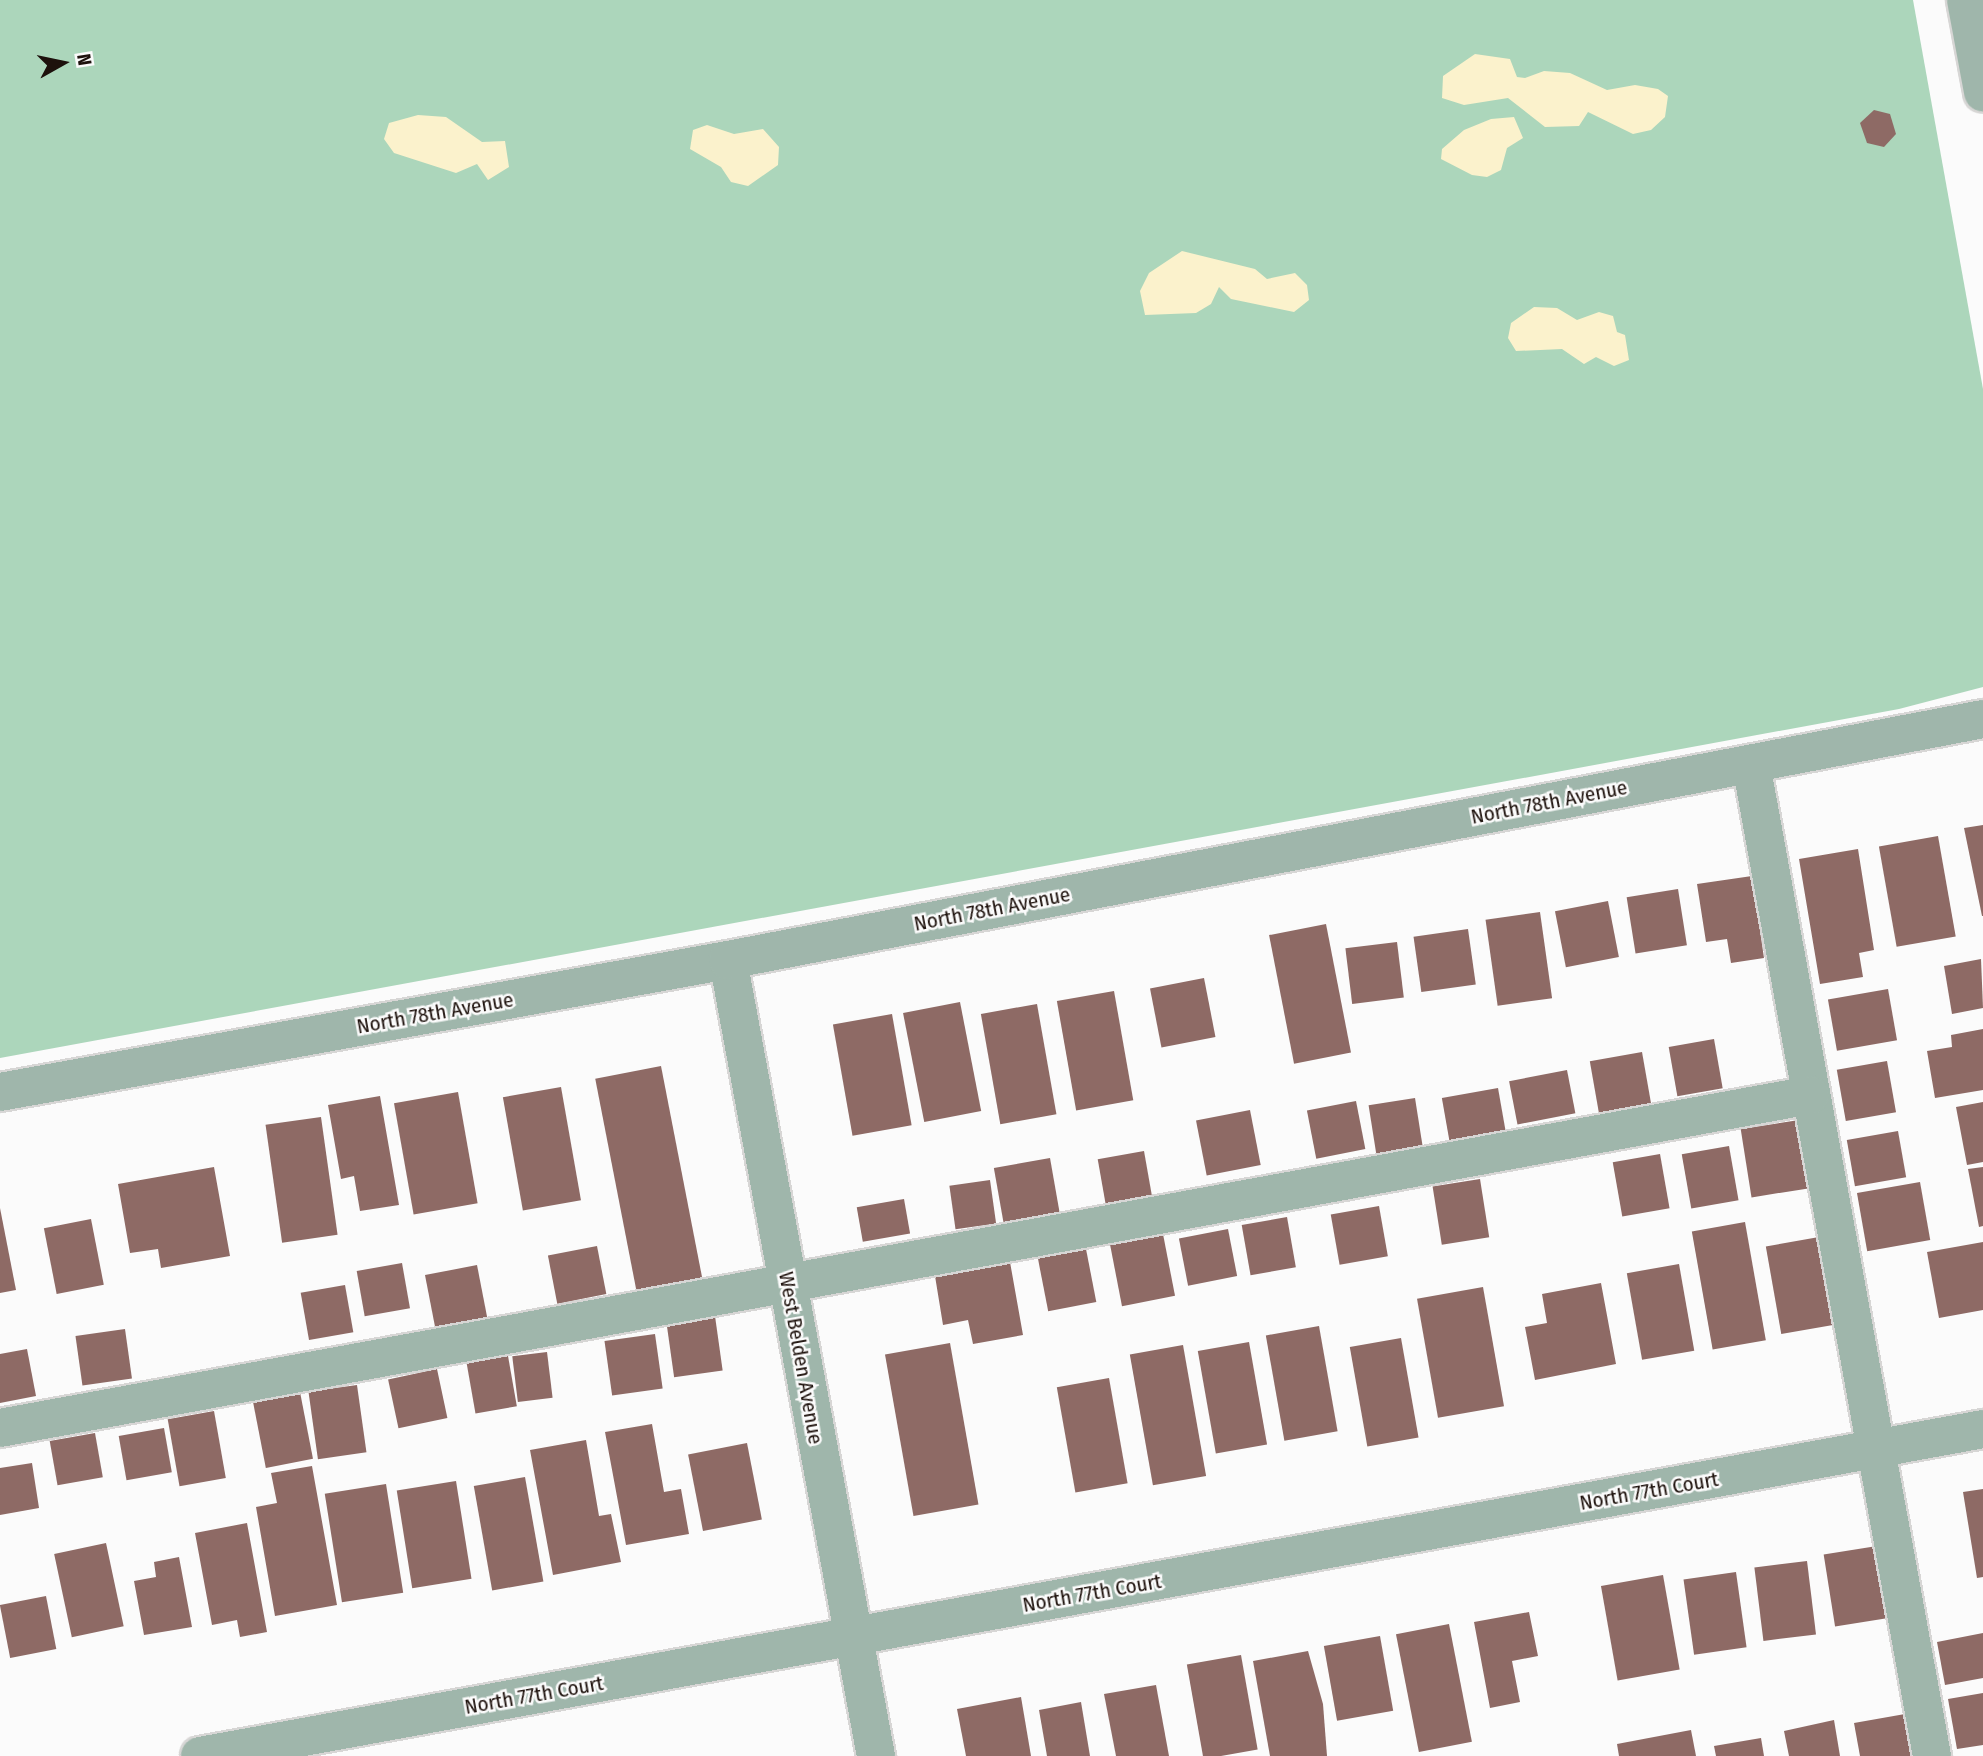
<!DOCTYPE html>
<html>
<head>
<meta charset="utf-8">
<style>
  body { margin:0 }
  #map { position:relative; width:1983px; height:1756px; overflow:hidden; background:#fbfbfb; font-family:"Fira Sans Condensed",sans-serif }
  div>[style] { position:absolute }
  .green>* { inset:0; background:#acd6bb }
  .sand>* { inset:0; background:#fbf2cc }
  .building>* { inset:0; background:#8e6a65; transform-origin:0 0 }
  .roads { filter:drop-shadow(2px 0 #d7d6d5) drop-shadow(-2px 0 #d7d6d5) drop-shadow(0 2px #d7d6d5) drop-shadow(0 -2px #d7d6d5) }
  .minor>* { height:38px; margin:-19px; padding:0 19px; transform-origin:19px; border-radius:19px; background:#9fb6ab }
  span { translate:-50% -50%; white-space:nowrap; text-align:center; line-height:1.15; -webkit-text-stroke:5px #fbfbfb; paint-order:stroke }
  .street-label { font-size:21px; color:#1d110c }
  .north { position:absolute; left:28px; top:28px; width:70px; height:70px; -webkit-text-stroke:5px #fbfbfb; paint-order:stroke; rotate:81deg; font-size:19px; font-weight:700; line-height:28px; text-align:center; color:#1d110c }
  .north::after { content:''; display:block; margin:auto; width:24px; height:32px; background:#1d110c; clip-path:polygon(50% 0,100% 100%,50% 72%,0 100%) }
</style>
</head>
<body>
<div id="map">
  <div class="green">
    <div style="clip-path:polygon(0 0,1913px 0,1983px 389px,1983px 687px,1899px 709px,0 1058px)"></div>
  </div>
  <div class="sand">
    <div style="clip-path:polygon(1475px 54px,1510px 59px,1517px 77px,1525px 78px,1544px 71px,1570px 73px,1607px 90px,1635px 85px,1658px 89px,1668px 96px,1665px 117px,1651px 130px,1633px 134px,1588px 112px,1579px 126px,1545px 127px,1508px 98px,1464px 105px,1442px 98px,1443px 76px)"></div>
    <div style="clip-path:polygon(418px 115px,446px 117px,482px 142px,505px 141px,509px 167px,488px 180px,477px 164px,456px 173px,394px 153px,384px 139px,389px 123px)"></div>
    <div style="clip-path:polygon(1514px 117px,1523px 138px,1507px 148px,1501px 170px,1487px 177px,1472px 175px,1441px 159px,1442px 149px,1464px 130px,1491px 119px)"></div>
    <div style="clip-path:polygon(707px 125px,734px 134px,763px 129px,779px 147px,778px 165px,748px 186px,731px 182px,721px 167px,690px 149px,693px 130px)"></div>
    <div style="clip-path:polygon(1182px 251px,1255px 269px,1267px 279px,1295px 273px,1307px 285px,1309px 300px,1294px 312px,1231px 299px,1219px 287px,1211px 304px,1196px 313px,1145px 315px,1140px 291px,1149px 273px)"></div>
    <div style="clip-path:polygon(1534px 307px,1557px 308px,1577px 320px,1599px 312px,1613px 316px,1617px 332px,1625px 335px,1629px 360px,1614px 366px,1596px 357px,1584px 364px,1562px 349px,1516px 351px,1508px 338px,1511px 323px)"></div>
  </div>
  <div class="building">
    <div style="clip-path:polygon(1874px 110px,1890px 114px,1896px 134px,1884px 147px,1867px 143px,1860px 123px)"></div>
    <div style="clip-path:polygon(1983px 825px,1983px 916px,1982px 916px,1964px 828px)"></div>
    <div style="left:1938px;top:836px;width:102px;height:60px;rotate:80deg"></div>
    <div style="clip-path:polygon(1858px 849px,1874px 950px,1859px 953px,1863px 977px,1820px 984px,1799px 859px)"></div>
    <div style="clip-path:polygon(1752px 876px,1764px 958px,1731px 963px,1727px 939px,1706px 942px,1697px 884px)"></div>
    <div style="left:1678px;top:889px;width:57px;height:52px;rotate:81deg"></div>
    <div style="left:1608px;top:901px;width:57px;height:54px;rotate:79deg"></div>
    <div style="left:1540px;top:912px;width:87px;height:55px;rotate:82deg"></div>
    <div style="left:1326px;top:924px;width:131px;height:58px;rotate:79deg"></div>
    <div style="left:1468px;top:929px;width:56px;height:55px;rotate:82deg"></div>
    <div style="left:1397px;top:942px;width:56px;height:52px;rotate:83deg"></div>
    <div style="clip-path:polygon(1981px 959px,1983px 1008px,1952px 1014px,1944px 966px)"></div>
    <div style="left:1204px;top:978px;width:60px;height:55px;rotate:79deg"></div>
    <div style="left:1888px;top:989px;width:52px;height:61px;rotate:80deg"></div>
    <div style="left:1114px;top:991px;width:111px;height:58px;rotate:80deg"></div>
    <div style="left:960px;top:1002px;width:111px;height:58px;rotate:79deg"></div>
    <div style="left:1037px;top:1004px;width:112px;height:57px;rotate:80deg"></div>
    <div style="left:892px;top:1014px;width:113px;height:60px;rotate:80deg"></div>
    <div style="clip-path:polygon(1983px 1029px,1983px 1090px,1935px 1098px,1927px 1051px,1952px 1047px,1951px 1035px)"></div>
    <div style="left:1714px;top:1039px;width:50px;height:46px;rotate:80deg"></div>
    <div style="left:1642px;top:1052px;width:53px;height:53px;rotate:80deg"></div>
    <div style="left:1887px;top:1061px;width:52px;height:51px;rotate:80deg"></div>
    <div style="left:661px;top:1066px;width:217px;height:67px;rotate:79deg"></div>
    <div style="left:1567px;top:1070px;width:44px;height:59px;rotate:79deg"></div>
    <div style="left:561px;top:1087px;width:115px;height:59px;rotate:80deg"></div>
    <div style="left:1498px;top:1088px;width:48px;height:57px;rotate:80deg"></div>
    <div style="left:458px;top:1092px;width:113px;height:65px;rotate:80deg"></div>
    <div style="clip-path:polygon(380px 1096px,399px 1205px,360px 1211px,354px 1176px,341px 1179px,328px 1105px)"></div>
    <div style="left:1415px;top:1098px;width:50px;height:47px;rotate:81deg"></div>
    <div style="left:1356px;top:1101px;width:49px;height:50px;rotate:79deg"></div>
    <div style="clip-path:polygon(1983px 1102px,1983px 1162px,1967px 1165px,1956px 1107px)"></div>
    <div style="left:1250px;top:1110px;width:56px;height:55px;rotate:79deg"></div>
    <div style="left:321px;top:1117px;width:119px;height:56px;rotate:82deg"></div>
    <div style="left:1799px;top:1120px;width:69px;height:59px;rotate:81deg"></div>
    <div style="left:1898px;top:1131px;width:47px;height:52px;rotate:80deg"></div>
    <div style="left:1729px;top:1146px;width:55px;height:48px;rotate:80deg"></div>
    <div style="left:1144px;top:1151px;width:45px;height:47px;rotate:80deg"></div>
    <div style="left:1660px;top:1154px;width:55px;height:48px;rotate:80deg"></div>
    <div style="left:1050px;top:1158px;width:55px;height:57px;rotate:80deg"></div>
    <div style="clip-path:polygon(214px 1167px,230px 1256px,161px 1268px,158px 1249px,130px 1253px,118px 1184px)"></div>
    <div style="clip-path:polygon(1983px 1167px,1983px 1226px,1979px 1227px,1968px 1169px)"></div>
    <div style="left:1480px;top:1179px;width:59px;height:48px;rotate:81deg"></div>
    <div style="left:990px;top:1180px;width:44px;height:41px;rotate:82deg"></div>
    <div style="left:1920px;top:1182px;width:59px;height:64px;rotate:80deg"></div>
    <div style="left:904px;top:1199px;width:35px;height:48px;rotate:80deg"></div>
    <div style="left:1379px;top:1206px;width:51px;height:49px;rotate:80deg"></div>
    <div style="clip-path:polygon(0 1208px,16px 1290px,0 1293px)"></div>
    <div style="left:1287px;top:1217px;width:51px;height:46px;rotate:80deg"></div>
    <div style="left:91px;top:1219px;width:67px;height:48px;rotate:79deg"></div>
    <div style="left:1745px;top:1222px;width:120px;height:54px;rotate:80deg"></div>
    <div style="left:1228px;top:1229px;width:48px;height:50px;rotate:79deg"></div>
    <div style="left:1163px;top:1234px;width:63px;height:54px;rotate:79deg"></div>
    <div style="left:1819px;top:1237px;width:89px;height:54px;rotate:80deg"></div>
    <div style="clip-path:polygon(1983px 1242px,1983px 1310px,1939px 1318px,1927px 1252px)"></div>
    <div style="left:597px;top:1246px;width:49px;height:50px;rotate:79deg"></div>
    <div style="left:1086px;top:1249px;width:54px;height:49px;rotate:79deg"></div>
    <div style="clip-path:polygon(1010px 1262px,1023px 1335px,973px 1344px,968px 1320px,943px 1325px,935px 1276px)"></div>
    <div style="left:402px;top:1263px;width:46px;height:46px;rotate:80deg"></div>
    <div style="left:1679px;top:1264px;width:88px;height:53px;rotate:80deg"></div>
    <div style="left:477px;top:1265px;width:54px;height:53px;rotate:79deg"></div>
    <div style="clip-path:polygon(1601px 1283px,1616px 1364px,1535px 1380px,1525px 1327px,1547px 1323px,1542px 1294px)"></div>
    <div style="left:345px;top:1285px;width:48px;height:45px;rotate:80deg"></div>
    <div style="left:1483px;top:1287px;width:121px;height:67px;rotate:80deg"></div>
    <div style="left:715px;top:1316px;width:55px;height:49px;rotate:82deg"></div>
    <div style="left:1319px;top:1326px;width:107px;height:54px;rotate:80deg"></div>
    <div style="left:125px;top:1329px;width:50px;height:50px;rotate:82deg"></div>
    <div style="left:655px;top:1334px;width:55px;height:51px;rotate:82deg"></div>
    <div style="left:1401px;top:1338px;width:101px;height:52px;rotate:80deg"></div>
    <div style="left:1249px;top:1342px;width:104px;height:52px;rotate:80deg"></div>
    <div style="left:950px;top:1343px;width:164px;height:66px;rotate:80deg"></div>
    <div style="left:1183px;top:1345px;width:133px;height:54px;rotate:80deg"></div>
    <div style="clip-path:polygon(27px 1349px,36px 1396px,0 1403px,0 1354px)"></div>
    <div style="left:547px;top:1352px;width:46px;height:35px;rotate:83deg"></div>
    <div style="left:508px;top:1356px;width:51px;height:42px;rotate:80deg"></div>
    <div style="left:437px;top:1369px;width:50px;height:50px;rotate:78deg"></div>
    <div style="left:1109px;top:1378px;width:107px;height:53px;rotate:80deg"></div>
    <div style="left:357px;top:1385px;width:68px;height:49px;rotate:82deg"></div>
    <div style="left:300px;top:1392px;width:68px;height:48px;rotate:79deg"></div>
    <div style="left:214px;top:1411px;width:68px;height:47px;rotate:80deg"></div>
    <div style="clip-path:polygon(652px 1424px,664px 1492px,681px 1489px,689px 1534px,626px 1545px,605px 1432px)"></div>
    <div style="left:164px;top:1428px;width:45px;height:46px;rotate:80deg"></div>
    <div style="left:95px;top:1433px;width:45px;height:46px;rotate:80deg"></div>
    <div style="clip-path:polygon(586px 1440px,599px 1516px,611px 1514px,621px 1562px,553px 1575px,530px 1450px)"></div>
    <div style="left:747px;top:1443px;width:78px;height:60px;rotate:79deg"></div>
    <div style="clip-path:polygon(32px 1463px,39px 1508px,0 1515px,0 1468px)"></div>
    <div style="clip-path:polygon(312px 1466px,337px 1605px,275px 1616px,256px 1507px,277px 1503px,271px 1473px)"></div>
    <div style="left:525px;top:1477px;width:106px;height:52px;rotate:80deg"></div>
    <div style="left:456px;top:1481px;width:99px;height:60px;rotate:81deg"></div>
    <div style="left:386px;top:1484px;width:110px;height:62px;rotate:81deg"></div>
    <div style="clip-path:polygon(1983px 1489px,1983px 1577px,1977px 1578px,1963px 1492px)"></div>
    <div style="clip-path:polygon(247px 1523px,267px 1632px,240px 1637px,237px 1620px,212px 1625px,195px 1533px)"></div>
    <div style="left:106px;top:1543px;width:85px;height:53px;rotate:78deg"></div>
    <div style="left:1877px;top:1546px;width:73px;height:54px;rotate:81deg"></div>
    <div style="clip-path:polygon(179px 1557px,192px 1627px,144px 1635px,134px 1581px,156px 1577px,154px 1562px)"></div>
    <div style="left:1807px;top:1561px;width:74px;height:53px;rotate:83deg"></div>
    <div style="left:1736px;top:1572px;width:76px;height:53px;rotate:82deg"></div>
    <div style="left:1663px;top:1575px;width:96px;height:63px;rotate:80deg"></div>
    <div style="left:46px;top:1596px;width:54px;height:47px;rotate:79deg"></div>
    <div style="clip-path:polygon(1529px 1612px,1538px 1656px,1512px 1661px,1520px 1702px,1490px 1708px,1474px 1622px)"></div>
    <div style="left:1449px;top:1624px;width:120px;height:54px;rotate:79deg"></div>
    <div style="clip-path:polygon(1983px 1633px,1983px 1678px,1945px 1685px,1937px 1642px)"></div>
    <div style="left:1380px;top:1636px;width:76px;height:57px;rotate:80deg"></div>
    <div style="clip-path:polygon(1308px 1651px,1323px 1704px,1327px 1756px,1270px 1756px,1253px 1661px)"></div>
    <div style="left:1241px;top:1655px;width:96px;height:55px;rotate:80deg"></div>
    <div style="clip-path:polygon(1156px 1685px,1169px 1756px,1116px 1756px,1104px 1694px)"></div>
    <div style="clip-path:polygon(1983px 1693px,1983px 1745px,1957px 1749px,1948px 1699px)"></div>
    <div style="clip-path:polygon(1021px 1697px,1031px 1756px,966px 1756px,957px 1709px)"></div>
    <div style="clip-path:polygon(1081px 1702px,1090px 1756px,1047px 1756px,1039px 1710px)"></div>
    <div style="clip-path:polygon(1905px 1714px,1913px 1756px,1860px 1756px,1854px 1723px)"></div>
    <div style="clip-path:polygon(1834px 1720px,1840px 1756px,1789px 1756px,1784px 1731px)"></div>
    <div style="clip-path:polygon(1691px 1730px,1696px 1756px,1619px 1756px,1617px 1744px)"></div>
    <div style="clip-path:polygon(1761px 1738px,1764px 1756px,1716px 1756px,1714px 1746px)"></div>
  </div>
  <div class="roads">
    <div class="minor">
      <div style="left:1966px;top:0;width:94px;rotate:79.5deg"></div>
      <div style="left:1751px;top:764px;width:1008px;rotate:79.66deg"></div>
      <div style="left:728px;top:960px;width:810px;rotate:79.47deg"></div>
      <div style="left:0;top:1092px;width:740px;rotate:-10.28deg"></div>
      <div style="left:728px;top:960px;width:1278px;rotate:-10.87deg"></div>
      <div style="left:0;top:1428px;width:1840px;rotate:-10.42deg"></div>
      <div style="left:200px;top:1756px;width:1813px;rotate:-10.39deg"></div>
    </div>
  </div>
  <div class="street-label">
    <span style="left:1549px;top:802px;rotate:-11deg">North 78th Avenue</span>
    <span style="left:992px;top:909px;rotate:-11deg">North 78th Avenue</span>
    <span style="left:435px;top:1013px;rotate:-10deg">North 78th Avenue</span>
    <span style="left:801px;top:1358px;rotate:80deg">West Belden Avenue</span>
    <span style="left:1649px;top:1491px;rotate:-10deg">North 77th Court</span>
    <span style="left:1092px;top:1593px;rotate:-10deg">North 77th Court</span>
    <span style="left:534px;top:1695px;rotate:-10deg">North 77th Court</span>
  </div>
  <div class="north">N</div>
</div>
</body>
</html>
